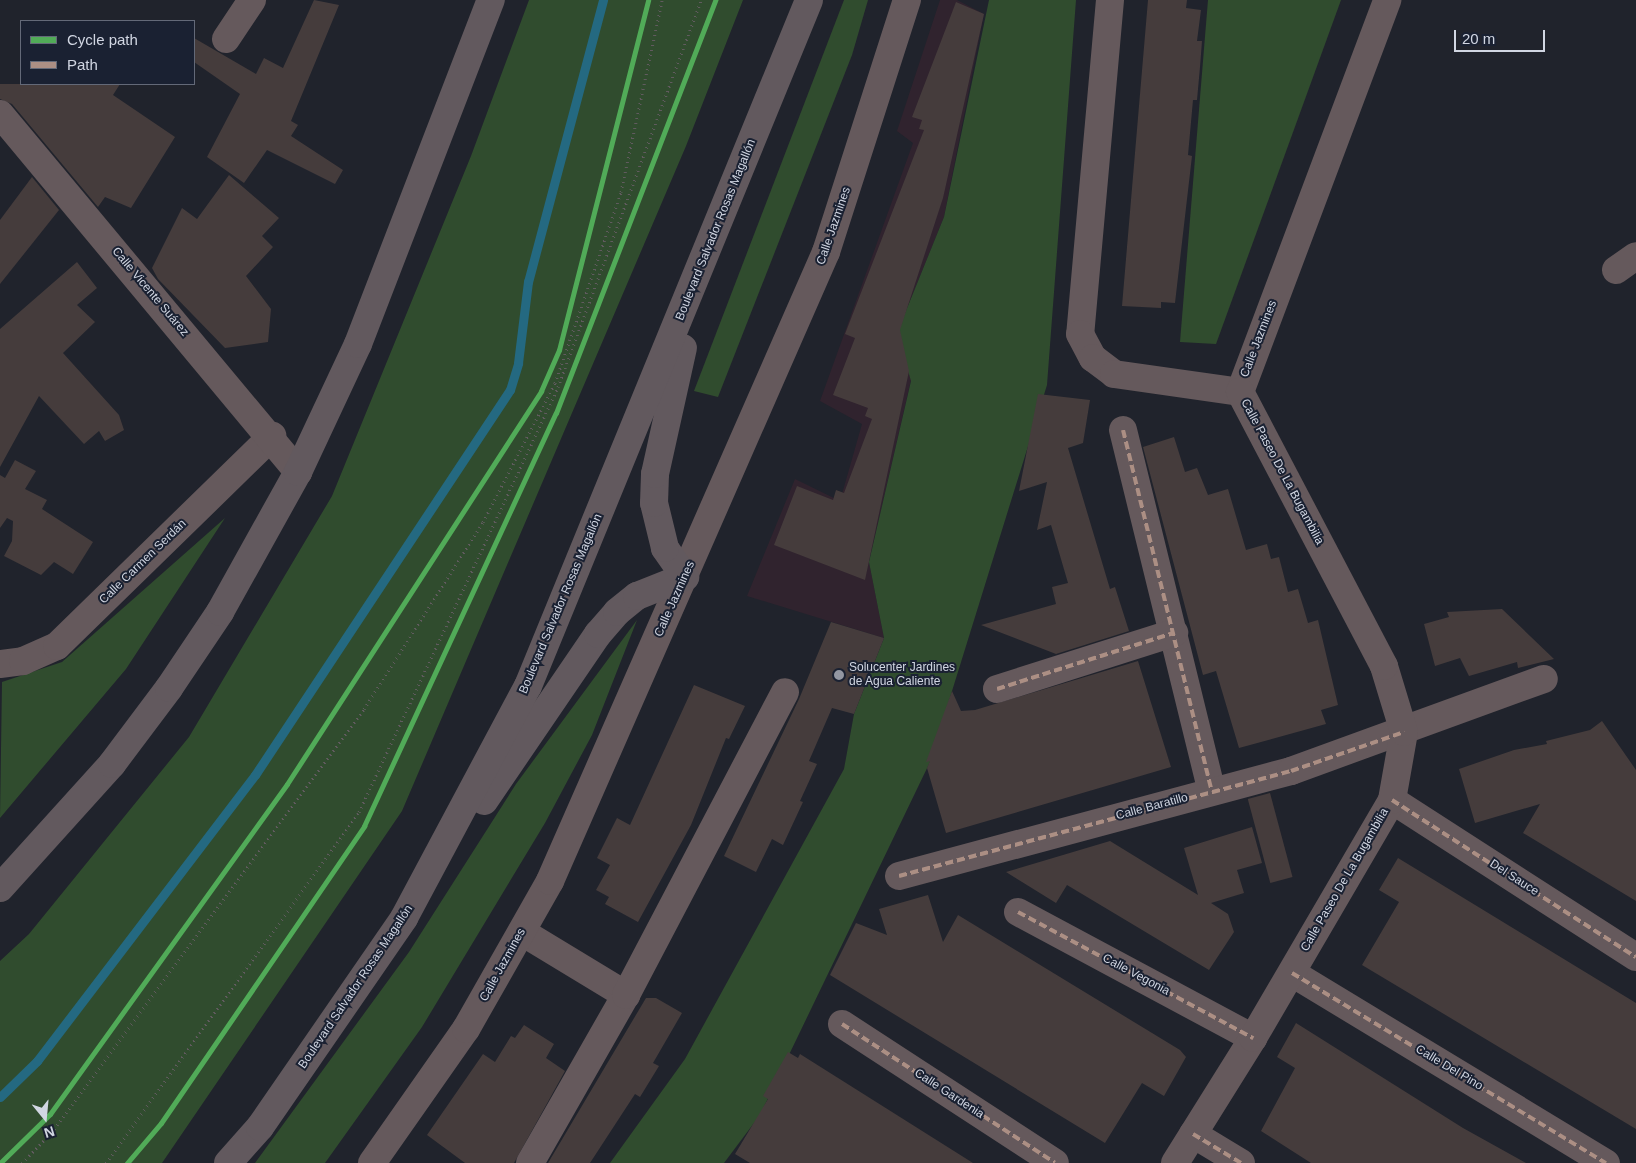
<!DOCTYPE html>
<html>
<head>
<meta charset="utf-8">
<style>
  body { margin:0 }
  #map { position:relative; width:1636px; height:1163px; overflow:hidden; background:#20232c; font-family:Helvetica,sans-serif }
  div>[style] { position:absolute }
  .commercial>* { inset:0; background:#30232e }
  .green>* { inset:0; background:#304c2e }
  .stream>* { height:9px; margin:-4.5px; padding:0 4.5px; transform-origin:4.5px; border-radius:4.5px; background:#246981 }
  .building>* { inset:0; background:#453c3c; transform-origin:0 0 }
  .path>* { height:3px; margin-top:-1.5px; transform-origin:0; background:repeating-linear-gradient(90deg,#615b5f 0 1px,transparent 0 5px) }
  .minor>* { height:28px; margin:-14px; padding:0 14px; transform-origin:14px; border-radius:14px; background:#65595c }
  .tertiary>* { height:28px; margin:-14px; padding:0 14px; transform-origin:14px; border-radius:14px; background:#65595c }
  .trunk>* { height:28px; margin:-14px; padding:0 14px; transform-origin:14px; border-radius:14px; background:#62595e }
  .quiet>* { height:4px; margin-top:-2px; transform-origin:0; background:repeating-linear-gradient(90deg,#ac8f84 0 8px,transparent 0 12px) }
  .cycleway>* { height:5px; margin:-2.5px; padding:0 2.5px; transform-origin:2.5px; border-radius:2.5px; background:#51ab58 }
  .dots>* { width:14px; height:14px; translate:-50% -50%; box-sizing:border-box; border:2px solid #1a2132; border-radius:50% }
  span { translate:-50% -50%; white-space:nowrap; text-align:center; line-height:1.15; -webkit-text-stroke:4px #1a2132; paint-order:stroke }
  .street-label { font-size:12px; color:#d1d6e2 }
  .poi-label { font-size:12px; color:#d1d6e2 }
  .left { translate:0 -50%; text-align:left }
  .legend { position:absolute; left:20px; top:20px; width:175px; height:65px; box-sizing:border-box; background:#1a2132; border:1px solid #636978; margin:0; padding:6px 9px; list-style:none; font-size:15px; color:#d1d6e2 }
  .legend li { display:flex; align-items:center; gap:10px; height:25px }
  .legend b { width:25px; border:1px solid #636978 }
  .north { position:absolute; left:20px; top:1093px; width:50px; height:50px; -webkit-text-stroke:4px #1a2132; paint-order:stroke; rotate:163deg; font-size:14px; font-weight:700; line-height:20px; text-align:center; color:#d1d6e2 }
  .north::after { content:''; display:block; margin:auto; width:18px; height:22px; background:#d1d6e2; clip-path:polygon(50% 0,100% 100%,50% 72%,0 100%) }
  .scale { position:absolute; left:1454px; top:30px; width:91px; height:22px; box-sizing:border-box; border:2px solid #d1d6e2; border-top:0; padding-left:6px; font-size:15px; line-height:18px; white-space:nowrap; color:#d1d6e2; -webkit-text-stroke:4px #1a2132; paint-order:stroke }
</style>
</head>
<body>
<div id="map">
  <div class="commercial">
    <div style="clip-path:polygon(940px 0,957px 0,984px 14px,944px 217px,897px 333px,911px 380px,869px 562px,884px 638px,747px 596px,795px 479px,840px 501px,862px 424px,820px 401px,913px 143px,897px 131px)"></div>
  </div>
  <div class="green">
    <div style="clip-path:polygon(529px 0,743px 0,686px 146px,402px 811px,162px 1163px,0 1163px,0 961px,29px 934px,189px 737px,332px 496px,471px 156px)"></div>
    <div style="clip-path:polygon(844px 0,868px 0,852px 55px,718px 397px,694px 391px)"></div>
    <div style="clip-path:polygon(989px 0,1076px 0,1047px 385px,930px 762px,760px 1115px,724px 1163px,610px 1163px,685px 1059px,844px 769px,854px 714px,884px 638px,869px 562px,911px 381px,897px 333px,944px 217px)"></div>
    <div style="clip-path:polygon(1208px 0,1341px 0,1216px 344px,1180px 342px)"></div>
    <div style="clip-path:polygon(225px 518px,126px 669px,0 818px,2px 682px,62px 662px)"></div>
    <div style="clip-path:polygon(637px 620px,592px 735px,545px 823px,422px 1027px,325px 1163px,255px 1163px,409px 952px,516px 784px)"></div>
  </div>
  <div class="stream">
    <div style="left:0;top:1097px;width:52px;rotate:-44.2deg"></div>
    <div style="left:37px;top:1061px;width:360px;rotate:-52.7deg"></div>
    <div style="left:255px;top:775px;width:462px;rotate:-56.5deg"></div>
    <div style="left:510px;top:390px;width:28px;rotate:-73deg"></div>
    <div style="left:518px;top:363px;width:82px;rotate:-83deg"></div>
    <div style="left:528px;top:282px;width:292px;rotate:-75.1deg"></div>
  </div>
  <div class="building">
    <div style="clip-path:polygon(314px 0,339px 5px,291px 121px,298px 125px,291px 136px,343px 170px,335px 184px,267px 150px,244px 183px,207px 157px,240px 94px,194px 62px,194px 38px,256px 74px,264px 58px,283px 68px)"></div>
    <div style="clip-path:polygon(1148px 0,1187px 0,1186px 8px,1201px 10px,1197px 41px,1202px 41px,1200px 67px,1197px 100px,1193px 100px,1188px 155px,1192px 156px,1175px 303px,1161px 302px,1161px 308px,1122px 306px)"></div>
    <div style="clip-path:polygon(956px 2px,984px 14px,943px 198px,900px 330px,909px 371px,865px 580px,774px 545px,797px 486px,833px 500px,836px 490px,844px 493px,872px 419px,865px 416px,868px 408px,833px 395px,855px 338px,845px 334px,924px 130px,919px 129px,922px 120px,912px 117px)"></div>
    <div style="clip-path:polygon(0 84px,120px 84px,113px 95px,175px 137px,131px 208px,105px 197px,98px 207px,12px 104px,0 99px)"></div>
    <div style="clip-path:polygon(229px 175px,279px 218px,262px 236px,273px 247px,246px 276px,271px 309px,268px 342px,225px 348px,158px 279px,152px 268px,182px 208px,197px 219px)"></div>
    <div style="clip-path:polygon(32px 177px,59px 210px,0 284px,0 220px)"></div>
    <div style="clip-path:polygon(77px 262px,97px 288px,77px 305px,95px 322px,63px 353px,119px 415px,124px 430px,105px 441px,99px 431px,84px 444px,39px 396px,0 467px,0 329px)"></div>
    <div style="clip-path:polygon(1038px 394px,1090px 400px,1083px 443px,1068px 448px,1110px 589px,1115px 587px,1129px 631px,1056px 654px,981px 625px,1056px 604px,1052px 587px,1068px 583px,1051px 525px,1037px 530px,1047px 482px,1019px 491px)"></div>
    <div style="clip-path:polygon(1174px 437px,1185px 472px,1197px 468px,1208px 495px,1228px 489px,1246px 550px,1267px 544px,1271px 559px,1279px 557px,1288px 592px,1298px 589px,1308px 623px,1318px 620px,1338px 705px,1321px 710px,1326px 724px,1239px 748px,1216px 671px,1203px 675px,1143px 447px)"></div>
    <div style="clip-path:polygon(15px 460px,36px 471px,25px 489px,47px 500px,42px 509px,93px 542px,73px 574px,54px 562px,41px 575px,4px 556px,12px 541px,13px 521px,7px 518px,0 528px,0 475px,5px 478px)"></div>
    <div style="clip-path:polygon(1502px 609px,1554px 659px,1518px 668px,1517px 662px,1469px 676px,1460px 658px,1435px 666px,1424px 624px,1449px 617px,1447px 612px)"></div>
    <div style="clip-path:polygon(831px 622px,884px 638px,854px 714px,832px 708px,809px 761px,817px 764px,800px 801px,803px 802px,783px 845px,772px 839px,756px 872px,724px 856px,799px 699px)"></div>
    <div style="clip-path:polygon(1138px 661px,1171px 767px,946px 833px,927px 768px,930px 761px,926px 762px,952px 691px,961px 711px,975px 710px)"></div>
    <div style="clip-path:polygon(694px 685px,745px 706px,729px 739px,726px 738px,691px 825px,638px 922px,605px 904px,609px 897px,596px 890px,610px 865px,597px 858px,617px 818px,630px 825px)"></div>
    <div style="clip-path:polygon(1602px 721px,1636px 770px,1636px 901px,1523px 833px,1540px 804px,1475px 823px,1459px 769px,1514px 750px,1547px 744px,1546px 741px,1590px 730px)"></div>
    <div style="left:1270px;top:793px;width:87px;height:23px;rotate:75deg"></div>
    <div style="clip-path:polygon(1252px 827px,1262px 863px,1237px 870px,1244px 893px,1211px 903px,1228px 914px,1234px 932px,1209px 970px,1067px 885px,1056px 903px,1006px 872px,1110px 841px,1198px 895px,1184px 848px)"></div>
    <div style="clip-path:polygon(1398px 858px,1636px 1003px,1636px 1129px,1362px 965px,1399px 902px,1379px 890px)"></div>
    <div style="clip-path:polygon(928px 895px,943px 942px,958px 915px,1180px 1050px,1186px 1057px,1164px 1096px,1142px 1083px,1105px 1143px,830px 975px,856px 923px,887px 935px,879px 909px)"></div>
    <div style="clip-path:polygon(646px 998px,656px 998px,682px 1013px,653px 1063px,659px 1066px,640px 1097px,635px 1094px,590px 1163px,548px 1163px)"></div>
    <div style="clip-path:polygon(1296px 1023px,1463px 1128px,1526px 1163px,1311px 1163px,1261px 1131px,1295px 1068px,1277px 1057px)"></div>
    <div style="clip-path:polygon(524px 1025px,554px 1044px,546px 1058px,565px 1071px,514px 1163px,465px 1163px,427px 1135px,483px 1054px,495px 1062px,511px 1036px,515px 1038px)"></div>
    <div style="clip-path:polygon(788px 1052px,798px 1058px,800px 1054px,973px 1163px,750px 1163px,735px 1154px,768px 1099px,763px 1096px)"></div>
  </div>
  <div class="path">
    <div style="left:22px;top:1163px;width:42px;rotate:-46deg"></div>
    <div style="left:51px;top:1133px;width:527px;rotate:-53.56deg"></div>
    <div style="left:364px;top:709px;width:222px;rotate:-57.5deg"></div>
    <div style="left:483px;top:522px;width:157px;rotate:-62.6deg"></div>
    <div style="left:555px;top:383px;width:202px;rotate:-70.9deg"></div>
    <div style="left:621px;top:192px;width:196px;rotate:-77.9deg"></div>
    <div style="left:106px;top:1163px;width:433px;rotate:-54.2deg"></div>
    <div style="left:359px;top:812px;width:469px;rotate:-64.9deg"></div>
    <div style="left:558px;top:387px;width:413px;rotate:-69.7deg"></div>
  </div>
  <div class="minor">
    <div style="left:226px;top:39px;width:47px;rotate:-56.3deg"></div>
    <div style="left:1616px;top:270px;width:24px;rotate:-35deg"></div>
    <div style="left:1123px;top:430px;width:372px;rotate:76.2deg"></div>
    <div style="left:0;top:664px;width:23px;rotate:-7deg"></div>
    <div style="left:23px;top:661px;width:37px;rotate:-24deg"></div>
    <div style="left:57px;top:646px;width:301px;rotate:-44.3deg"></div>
    <div style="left:997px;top:689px;width:186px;rotate:-17.6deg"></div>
    <div style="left:1392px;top:800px;width:290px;rotate:32.8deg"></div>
    <div style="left:899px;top:876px;width:406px;rotate:-15deg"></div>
    <div style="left:1291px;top:771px;width:269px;rotate:-20deg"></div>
    <div style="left:1018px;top:912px;width:267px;rotate:28.2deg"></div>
    <div style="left:522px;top:932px;width:122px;rotate:31.2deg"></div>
    <div style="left:1292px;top:973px;width:367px;rotate:31.2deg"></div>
    <div style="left:842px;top:1024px;width:254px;rotate:33.1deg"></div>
    <div style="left:1193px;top:1134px;width:56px;rotate:31.1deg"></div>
    <div style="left:530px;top:1163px;width:193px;rotate:-60.3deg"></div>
    <div style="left:626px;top:995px;width:342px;rotate:-62.3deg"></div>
  </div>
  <div class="tertiary">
    <div style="left:1110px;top:0;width:335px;rotate:95.1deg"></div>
    <div style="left:1080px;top:334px;width:27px;rotate:62deg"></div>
    <div style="left:1093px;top:358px;width:26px;rotate:37deg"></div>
    <div style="left:1114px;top:374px;width:127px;rotate:8.1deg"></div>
    <div style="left:1240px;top:392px;width:419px;rotate:-69.4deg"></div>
    <div style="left:0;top:114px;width:466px;rotate:50.2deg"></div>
    <div style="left:372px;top:1163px;width:164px;rotate:-55deg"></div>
    <div style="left:466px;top:1029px;width:170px;rotate:-60.4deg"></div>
    <div style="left:550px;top:881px;width:687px;rotate:-66.31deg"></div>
    <div style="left:826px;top:252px;width:265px;rotate:-72.2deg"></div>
    <div style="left:1175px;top:1163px;width:147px;rotate:-58deg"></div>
    <div style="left:1253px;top:1038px;width:276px;rotate:-59.7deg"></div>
    <div style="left:1392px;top:800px;width:69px;rotate:-80deg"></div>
    <div style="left:1404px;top:732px;width:69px;rotate:-106.9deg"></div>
    <div style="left:1384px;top:666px;width:310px;rotate:-117.7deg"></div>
  </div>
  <div class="trunk">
    <div style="left:484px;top:801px;width:202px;rotate:-55.7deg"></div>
    <div style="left:598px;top:634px;width:29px;rotate:-49deg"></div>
    <div style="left:617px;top:612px;width:26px;rotate:-39deg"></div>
    <div style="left:637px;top:596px;width:52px;rotate:-21.6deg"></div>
    <div style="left:685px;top:577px;width:35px;rotate:-125deg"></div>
    <div style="left:665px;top:548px;width:46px;rotate:-103.7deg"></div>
    <div style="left:654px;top:503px;width:29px;rotate:-88deg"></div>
    <div style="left:655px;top:474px;width:129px;rotate:-77.5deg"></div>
    <div style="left:0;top:888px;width:167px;rotate:-47.9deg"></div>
    <div style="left:112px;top:764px;width:95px;rotate:-53.1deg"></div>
    <div style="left:169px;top:688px;width:92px;rotate:-56.1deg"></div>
    <div style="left:220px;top:612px;width:160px;rotate:-60.9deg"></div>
    <div style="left:298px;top:472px;width:141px;rotate:-64.9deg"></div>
    <div style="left:358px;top:344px;width:369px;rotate:-68.9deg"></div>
    <div style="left:228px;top:1163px;width:48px;rotate:-48.4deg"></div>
    <div style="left:260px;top:1127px;width:254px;rotate:-55.4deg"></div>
    <div style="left:404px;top:918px;width:263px;rotate:-61.9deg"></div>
    <div style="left:528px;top:686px;width:741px;rotate:-67.72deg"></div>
  </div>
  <div class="quiet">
    <div style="left:1123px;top:430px;width:372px;rotate:76.2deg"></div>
    <div style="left:997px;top:689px;width:186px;rotate:-17.6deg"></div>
    <div style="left:1392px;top:800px;width:290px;rotate:32.8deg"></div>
    <div style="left:899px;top:876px;width:406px;rotate:-15deg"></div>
    <div style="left:1291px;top:771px;width:120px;rotate:-19deg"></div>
    <div style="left:1018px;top:912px;width:267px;rotate:28.2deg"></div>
    <div style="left:1292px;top:973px;width:367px;rotate:31.2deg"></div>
    <div style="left:842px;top:1024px;width:254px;rotate:33.1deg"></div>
    <div style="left:1193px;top:1134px;width:56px;rotate:31.1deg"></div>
  </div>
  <div class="cycleway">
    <div style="left:0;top:1163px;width:70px;rotate:-44.4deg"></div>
    <div style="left:50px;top:1114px;width:406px;rotate:-54.3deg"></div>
    <div style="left:287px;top:784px;width:468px;rotate:-57.1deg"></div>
    <div style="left:541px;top:391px;width:45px;rotate:-66.3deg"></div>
    <div style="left:559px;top:350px;width:361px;rotate:-75.7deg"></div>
    <div style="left:127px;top:1163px;width:52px;rotate:-49.6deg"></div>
    <div style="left:161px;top:1123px;width:360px;rotate:-55.6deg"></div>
    <div style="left:364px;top:826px;width:455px;rotate:-65.1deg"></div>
    <div style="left:556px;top:413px;width:443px;rotate:-68.9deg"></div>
  </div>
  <div class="dots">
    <div style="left:839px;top:675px;background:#9397a2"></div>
  </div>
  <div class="street-label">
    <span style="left:834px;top:226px;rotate:-71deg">Calle Jazmines</span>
    <span style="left:716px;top:230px;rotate:-68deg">Boulevard Salvador Rosas Magallón</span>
    <span style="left:150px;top:292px;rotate:50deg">Calle Vicente Suárez</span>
    <span style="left:1259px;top:339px;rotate:-69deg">Calle Jazmines</span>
    <span style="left:1282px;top:472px;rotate:62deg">Calle Paseo De La Bugambilia</span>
    <span style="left:143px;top:562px;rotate:-44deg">Calle Carmen Serdán</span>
    <span style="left:675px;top:599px;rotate:-66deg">Calle Jazmines</span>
    <span style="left:561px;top:604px;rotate:-67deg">Boulevard Salvador Rosas Magallón</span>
    <span style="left:1152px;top:807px;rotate:-15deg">Calle Baratillo</span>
    <span style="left:1514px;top:878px;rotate:33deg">Del Sauce</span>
    <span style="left:1345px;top:880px;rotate:-60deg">Calle Paseo De La Bugambilia</span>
    <span style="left:503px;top:965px;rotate:-61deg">Calle Jazmines</span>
    <span style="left:1136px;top:975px;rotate:28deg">Calle Vegonia</span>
    <span style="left:356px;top:987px;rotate:-56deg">Boulevard Salvador Rosas Magallón</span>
    <span style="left:1449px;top:1068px;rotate:31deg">Calle Del Pino</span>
    <span style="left:949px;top:1094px;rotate:33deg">Calle Gardenia</span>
  </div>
  <div class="poi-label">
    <span class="left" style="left:849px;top:675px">Solucenter Jardines<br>de Agua Caliente</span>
  </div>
  <ul class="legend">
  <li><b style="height:6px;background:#51ab58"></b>Cycle path</li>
  <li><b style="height:6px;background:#ac8f84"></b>Path</li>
  </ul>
  <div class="north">N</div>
  <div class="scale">20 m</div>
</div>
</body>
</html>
